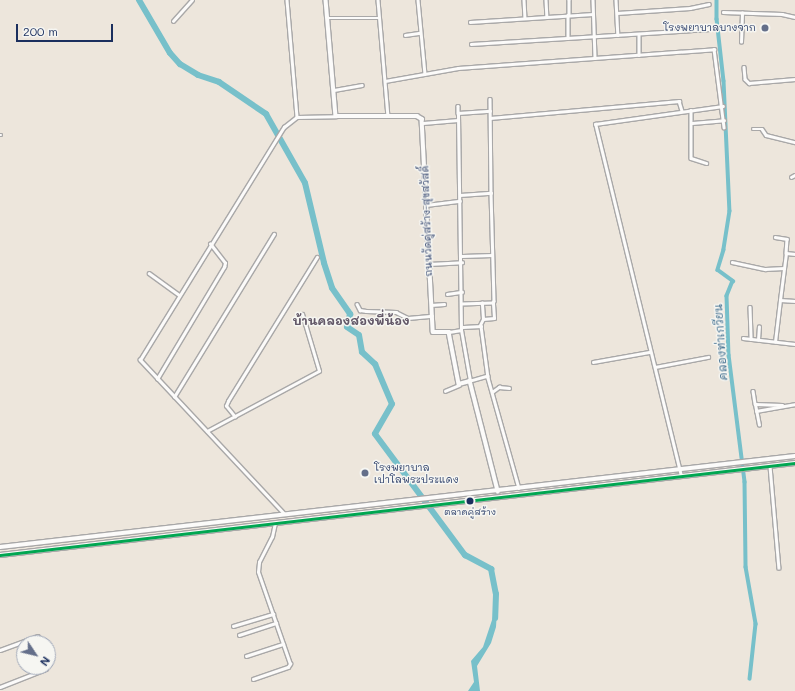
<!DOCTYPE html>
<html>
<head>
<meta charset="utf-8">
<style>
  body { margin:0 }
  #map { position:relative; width:795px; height:691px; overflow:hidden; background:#ede6dc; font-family:Mali,"Playpen Sans Thai",sans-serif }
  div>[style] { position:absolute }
  .water>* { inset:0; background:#77c0ca }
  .canal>* { height:3.5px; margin:-1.75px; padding:0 1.75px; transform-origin:1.75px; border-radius:1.75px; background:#77c0ca }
  .river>* { height:6px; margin:-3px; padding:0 3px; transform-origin:3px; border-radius:3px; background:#77c0ca }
  .roads { filter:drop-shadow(1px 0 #a9a8a8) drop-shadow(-1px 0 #a9a8a8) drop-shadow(0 1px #a9a8a8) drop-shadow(0 -1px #a9a8a8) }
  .street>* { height:2.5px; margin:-1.25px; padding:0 1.25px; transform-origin:1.25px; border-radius:1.25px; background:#fcfbfa }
  .secondary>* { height:3.5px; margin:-1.75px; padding:0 1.75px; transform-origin:1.75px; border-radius:1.75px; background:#fcfbfa }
  .primary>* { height:4px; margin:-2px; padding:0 2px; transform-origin:2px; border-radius:2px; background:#fcfbfa }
  .bus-1>* { height:3px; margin:-1.5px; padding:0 1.5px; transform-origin:1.5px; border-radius:1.5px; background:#00a651 }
  .dots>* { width:11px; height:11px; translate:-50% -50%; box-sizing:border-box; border:2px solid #f6f6f2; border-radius:50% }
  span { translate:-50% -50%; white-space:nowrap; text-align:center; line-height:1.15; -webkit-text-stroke:3px #f6f6f2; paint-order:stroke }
  .bus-label { font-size:9px; color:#1b2f5e }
  .poi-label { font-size:10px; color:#1b2f5e }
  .right { translate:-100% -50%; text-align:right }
  .left { translate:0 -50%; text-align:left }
  .street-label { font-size:10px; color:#1b2f5e }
  .water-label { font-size:11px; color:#295c81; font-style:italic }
  .quarter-label { font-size:12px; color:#635868; font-weight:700 }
  .north { position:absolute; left:16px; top:635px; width:40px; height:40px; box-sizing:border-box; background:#f6f6f2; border:1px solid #9ea6b7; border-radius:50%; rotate:125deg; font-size:11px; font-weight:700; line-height:16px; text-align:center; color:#1b2f5e }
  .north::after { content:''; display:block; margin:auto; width:14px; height:18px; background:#646f8a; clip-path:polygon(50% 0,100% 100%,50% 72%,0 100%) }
  .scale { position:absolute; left:16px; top:24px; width:97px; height:18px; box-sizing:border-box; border:2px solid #1b2f5e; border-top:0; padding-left:5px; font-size:12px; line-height:14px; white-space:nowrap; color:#1b2f5e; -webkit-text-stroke:3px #f6f6f2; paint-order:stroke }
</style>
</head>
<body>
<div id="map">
  <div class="water">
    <div style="clip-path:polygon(495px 611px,497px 611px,496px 627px,491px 643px,477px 666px,480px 691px,468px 691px,474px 682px,471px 661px,483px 647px)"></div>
  </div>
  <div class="canal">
    <div style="left:717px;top:0;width:19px;rotate:90deg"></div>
    <div style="left:717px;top:19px;width:62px;rotate:83.6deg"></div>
    <div style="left:724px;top:81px;width:130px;rotate:87.4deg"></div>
    <div style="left:730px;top:211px;width:39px;rotate:99deg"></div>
    <div style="left:724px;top:250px;width:21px;rotate:107deg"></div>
    <div style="left:718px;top:270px;width:19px;rotate:36deg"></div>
    <div style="left:733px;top:281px;width:16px;rotate:112deg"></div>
    <div style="left:727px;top:296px;width:59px;rotate:88.1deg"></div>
    <div style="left:729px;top:355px;width:128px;rotate:82.8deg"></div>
    <div style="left:745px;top:482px;width:85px;rotate:89.3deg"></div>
    <div style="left:746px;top:567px;width:58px;rotate:80deg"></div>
    <div style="left:756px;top:624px;width:55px;rotate:96.2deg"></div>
  </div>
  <div class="river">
    <div style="left:139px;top:0;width:61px;rotate:59.7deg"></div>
    <div style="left:170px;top:53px;width:15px;rotate:48deg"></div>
    <div style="left:180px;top:64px;width:21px;rotate:31deg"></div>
    <div style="left:198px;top:75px;width:22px;rotate:18deg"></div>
    <div style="left:219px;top:82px;width:57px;rotate:34.2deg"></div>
    <div style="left:266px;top:114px;width:79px;rotate:60.5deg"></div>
    <div style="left:305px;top:183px;width:82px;rotate:76.6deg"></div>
    <div style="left:324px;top:263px;width:26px;rotate:72deg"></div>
    <div style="left:332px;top:288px;width:32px;rotate:55deg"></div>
    <div style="left:350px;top:314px;width:13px;rotate:103deg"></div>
    <div style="left:347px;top:327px;width:14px;rotate:34deg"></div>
    <div style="left:359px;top:335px;width:17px;rotate:80deg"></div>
    <div style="left:362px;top:352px;width:18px;rotate:43deg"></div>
    <div style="left:375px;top:364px;width:43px;rotate:67deg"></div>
    <div style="left:392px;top:404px;width:34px;rotate:120deg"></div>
    <div style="left:375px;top:434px;width:151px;rotate:53.4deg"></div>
    <div style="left:465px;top:555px;width:30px;rotate:28deg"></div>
    <div style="left:491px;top:569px;width:25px;rotate:79deg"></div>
    <div style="left:496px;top:594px;width:24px;rotate:92deg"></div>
  </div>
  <div class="roads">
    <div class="street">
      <div style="left:287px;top:0;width:117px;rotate:85.1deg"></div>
      <div style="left:378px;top:0;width:116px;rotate:85.1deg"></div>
      <div style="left:418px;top:0;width:74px;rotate:84.6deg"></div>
      <div style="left:524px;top:0;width:18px;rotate:87deg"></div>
      <div style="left:546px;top:0;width:17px;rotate:87deg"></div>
      <div style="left:569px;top:0;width:15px;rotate:90deg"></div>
      <div style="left:593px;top:0;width:58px;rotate:88deg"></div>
      <div style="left:616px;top:0;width:35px;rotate:87deg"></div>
      <div style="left:723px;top:12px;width:59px;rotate:1.9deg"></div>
      <div style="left:782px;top:14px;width:13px;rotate:13deg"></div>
      <div style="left:617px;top:13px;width:73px;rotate:-3.9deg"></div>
      <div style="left:690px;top:8px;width:19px;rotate:-12deg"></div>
      <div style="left:568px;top:15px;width:23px;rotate:90deg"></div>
      <div style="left:328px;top:18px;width:51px"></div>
      <div style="left:173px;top:21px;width:28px;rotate:-48deg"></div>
      <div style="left:470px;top:22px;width:123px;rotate:-3.7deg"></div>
      <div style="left:639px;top:34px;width:21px;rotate:90deg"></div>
      <div style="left:405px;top:35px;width:15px;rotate:-8deg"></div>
      <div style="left:741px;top:42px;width:29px;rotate:-88deg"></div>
      <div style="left:471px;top:44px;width:239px;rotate:-3.6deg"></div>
      <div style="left:744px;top:67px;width:12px;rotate:85deg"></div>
      <div style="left:745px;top:79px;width:6px;rotate:45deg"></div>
      <div style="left:749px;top:83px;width:46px;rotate:-5deg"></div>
      <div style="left:385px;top:81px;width:74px;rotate:-10.1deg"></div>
      <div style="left:458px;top:68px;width:257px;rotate:-4.2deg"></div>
      <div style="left:714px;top:49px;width:79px;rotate:82.7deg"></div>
      <div style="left:334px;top:90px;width:28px;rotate:-10deg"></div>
      <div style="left:490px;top:99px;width:94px;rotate:89.4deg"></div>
      <div style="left:458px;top:106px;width:7px;rotate:90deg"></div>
      <div style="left:691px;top:110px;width:48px;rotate:90deg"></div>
      <div style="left:691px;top:158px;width:16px;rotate:18deg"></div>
      <div style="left:490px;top:118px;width:190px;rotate:-5.1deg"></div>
      <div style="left:679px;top:101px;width:10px;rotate:73deg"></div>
      <div style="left:423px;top:123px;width:35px;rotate:-5deg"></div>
      <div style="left:692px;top:123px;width:32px;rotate:-5deg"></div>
      <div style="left:753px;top:129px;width:9px"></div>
      <div style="left:762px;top:129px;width:7px;rotate:56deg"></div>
      <div style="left:766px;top:135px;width:30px;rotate:14deg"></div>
      <div style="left:0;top:135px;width:1px"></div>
      <div style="left:791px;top:177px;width:4px;rotate:-27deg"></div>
      <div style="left:460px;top:195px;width:31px;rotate:-4deg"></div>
      <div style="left:491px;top:193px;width:108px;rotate:88.4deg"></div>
      <div style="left:494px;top:301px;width:2px;rotate:117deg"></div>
      <div style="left:493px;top:303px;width:31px;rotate:178deg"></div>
      <div style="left:426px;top:205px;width:34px;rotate:-7deg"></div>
      <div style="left:775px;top:237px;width:12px;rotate:9deg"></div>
      <div style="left:787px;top:239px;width:14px;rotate:94deg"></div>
      <div style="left:462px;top:256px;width:30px;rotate:-2deg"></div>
      <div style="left:732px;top:262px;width:34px;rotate:12deg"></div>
      <div style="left:765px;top:269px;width:19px;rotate:-3deg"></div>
      <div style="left:429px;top:264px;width:33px;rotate:-3deg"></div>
      <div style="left:149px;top:273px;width:37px;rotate:36deg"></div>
      <div style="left:447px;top:294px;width:15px;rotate:-8deg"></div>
      <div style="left:780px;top:300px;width:47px;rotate:-82.7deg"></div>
      <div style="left:786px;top:253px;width:9px;rotate:6deg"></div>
      <div style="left:357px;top:304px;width:7px;rotate:63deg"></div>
      <div style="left:360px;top:310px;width:6px;rotate:9deg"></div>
      <div style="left:366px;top:311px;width:30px;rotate:2deg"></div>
      <div style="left:396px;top:312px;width:13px;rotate:27deg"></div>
      <div style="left:408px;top:318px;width:24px;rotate:-5deg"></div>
      <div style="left:431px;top:305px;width:13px;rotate:-4deg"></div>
      <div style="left:750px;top:307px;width:32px;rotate:88deg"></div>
      <div style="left:483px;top:319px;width:11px;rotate:-5deg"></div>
      <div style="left:494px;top:318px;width:15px;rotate:-94deg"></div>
      <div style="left:480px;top:325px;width:7px;rotate:-63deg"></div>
      <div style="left:483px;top:319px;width:16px;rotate:-94deg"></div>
      <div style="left:463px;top:327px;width:18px;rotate:-3deg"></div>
      <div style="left:481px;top:326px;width:52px;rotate:82.3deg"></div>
      <div style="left:488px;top:378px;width:114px;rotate:74.3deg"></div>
      <div style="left:449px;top:332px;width:12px;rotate:-9deg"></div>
      <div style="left:743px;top:338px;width:52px;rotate:6.6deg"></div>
      <div style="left:758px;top:340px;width:13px;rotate:-86deg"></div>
      <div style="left:775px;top:342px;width:42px;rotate:-83.2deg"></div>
      <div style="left:780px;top:300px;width:15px;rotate:4deg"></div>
      <div style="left:593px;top:362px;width:58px;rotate:-10deg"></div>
      <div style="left:655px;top:367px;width:54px;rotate:-10.7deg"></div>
      <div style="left:488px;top:376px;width:19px;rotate:164deg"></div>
      <div style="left:470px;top:381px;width:52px;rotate:-100deg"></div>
      <div style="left:461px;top:330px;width:217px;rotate:-90.8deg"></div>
      <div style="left:458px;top:113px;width:32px;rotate:-4deg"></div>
      <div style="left:157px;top:379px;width:131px;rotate:-59.1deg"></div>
      <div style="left:224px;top:267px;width:4px;rotate:-76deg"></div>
      <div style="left:225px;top:263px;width:24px;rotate:-128deg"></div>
      <div style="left:445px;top:391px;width:15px;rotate:-23deg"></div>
      <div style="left:753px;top:391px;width:13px;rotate:81deg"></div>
      <div style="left:492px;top:392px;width:9px;rotate:-36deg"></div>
      <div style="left:499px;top:387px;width:10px;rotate:6deg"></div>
      <div style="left:174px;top:397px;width:191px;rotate:-58.5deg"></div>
      <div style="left:756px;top:411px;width:40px;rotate:-10deg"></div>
      <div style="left:235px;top:417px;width:14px;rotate:-129deg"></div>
      <div style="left:226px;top:406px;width:5px;rotate:-68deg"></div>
      <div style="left:228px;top:401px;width:169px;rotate:-58.3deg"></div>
      <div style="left:759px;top:425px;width:21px;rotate:-101deg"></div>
      <div style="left:755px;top:404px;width:27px;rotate:2deg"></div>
      <div style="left:207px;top:431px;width:127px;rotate:-28.2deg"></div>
      <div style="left:319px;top:371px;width:59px;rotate:-106.6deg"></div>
      <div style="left:770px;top:466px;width:102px;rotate:85deg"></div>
      <div style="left:681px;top:476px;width:362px;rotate:-103.7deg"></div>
      <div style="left:595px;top:124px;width:129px;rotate:-8deg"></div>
      <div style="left:284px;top:514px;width:211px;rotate:-133.1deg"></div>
      <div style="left:140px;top:360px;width:274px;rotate:-58.3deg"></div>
      <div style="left:284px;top:127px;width:16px;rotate:-38deg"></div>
      <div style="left:297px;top:117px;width:39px;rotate:-1deg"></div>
      <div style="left:233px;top:626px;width:42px;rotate:-16.7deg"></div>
      <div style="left:239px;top:635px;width:39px;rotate:-18deg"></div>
      <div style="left:0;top:650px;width:40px;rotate:-20.2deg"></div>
      <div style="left:246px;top:656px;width:39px;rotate:-18deg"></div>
      <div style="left:253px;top:679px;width:37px;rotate:-19deg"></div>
      <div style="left:288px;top:667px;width:4px;rotate:-56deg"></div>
      <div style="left:290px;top:664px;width:97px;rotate:-109.2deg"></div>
      <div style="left:258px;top:572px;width:10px;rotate:-84deg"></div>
      <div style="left:259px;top:562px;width:28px;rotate:-63deg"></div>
      <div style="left:272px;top:537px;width:14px;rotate:-78deg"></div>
      <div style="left:0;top:687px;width:49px;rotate:-21.4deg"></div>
    </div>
    <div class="secondary">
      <div style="left:326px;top:0;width:116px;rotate:85.1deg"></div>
      <div style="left:336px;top:116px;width:81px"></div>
      <div style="left:417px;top:116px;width:6px;rotate:31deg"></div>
      <div style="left:422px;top:119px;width:213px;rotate:87deg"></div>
      <div style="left:433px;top:332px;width:16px"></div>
      <div style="left:449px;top:332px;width:53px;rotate:79.1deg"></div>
      <div style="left:459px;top:384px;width:11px;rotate:-15deg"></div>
      <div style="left:470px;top:381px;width:114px;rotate:75.7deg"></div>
    </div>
    <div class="primary">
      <div style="left:0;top:547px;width:800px;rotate:-6.53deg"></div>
      <div style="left:0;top:555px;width:800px;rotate:-6.6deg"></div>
    </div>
  </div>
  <div class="bus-1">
    <div style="left:0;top:555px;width:800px;rotate:-6.6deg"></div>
  </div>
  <div class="dots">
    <div style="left:765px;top:28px;background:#646f8a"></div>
    <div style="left:365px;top:473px;background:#646f8a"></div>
    <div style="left:470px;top:501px;background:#1b2f5e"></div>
  </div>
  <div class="bus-label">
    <span style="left:470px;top:512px">ตลาดคู่สร้าง</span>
  </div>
  <div class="poi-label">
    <span class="right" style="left:756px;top:28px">โรงพยาบาลบางจาก</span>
    <span class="left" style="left:374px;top:473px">โรงพยาบาล<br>เปาโลพระประแดง</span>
  </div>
  <div class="street-label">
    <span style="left:427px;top:221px;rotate:-92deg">ถนนวัดคู่สร้าง-สุขสวัสดิ์</span>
  </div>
  <div class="water-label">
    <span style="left:721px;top:342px;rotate:-94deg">คลองท่าเกวียน</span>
  </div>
  <div class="quarter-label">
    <span style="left:351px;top:321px">บ้านคลองสองพี่น้อง</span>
  </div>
  <div class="north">N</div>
  <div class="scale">200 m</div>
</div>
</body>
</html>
